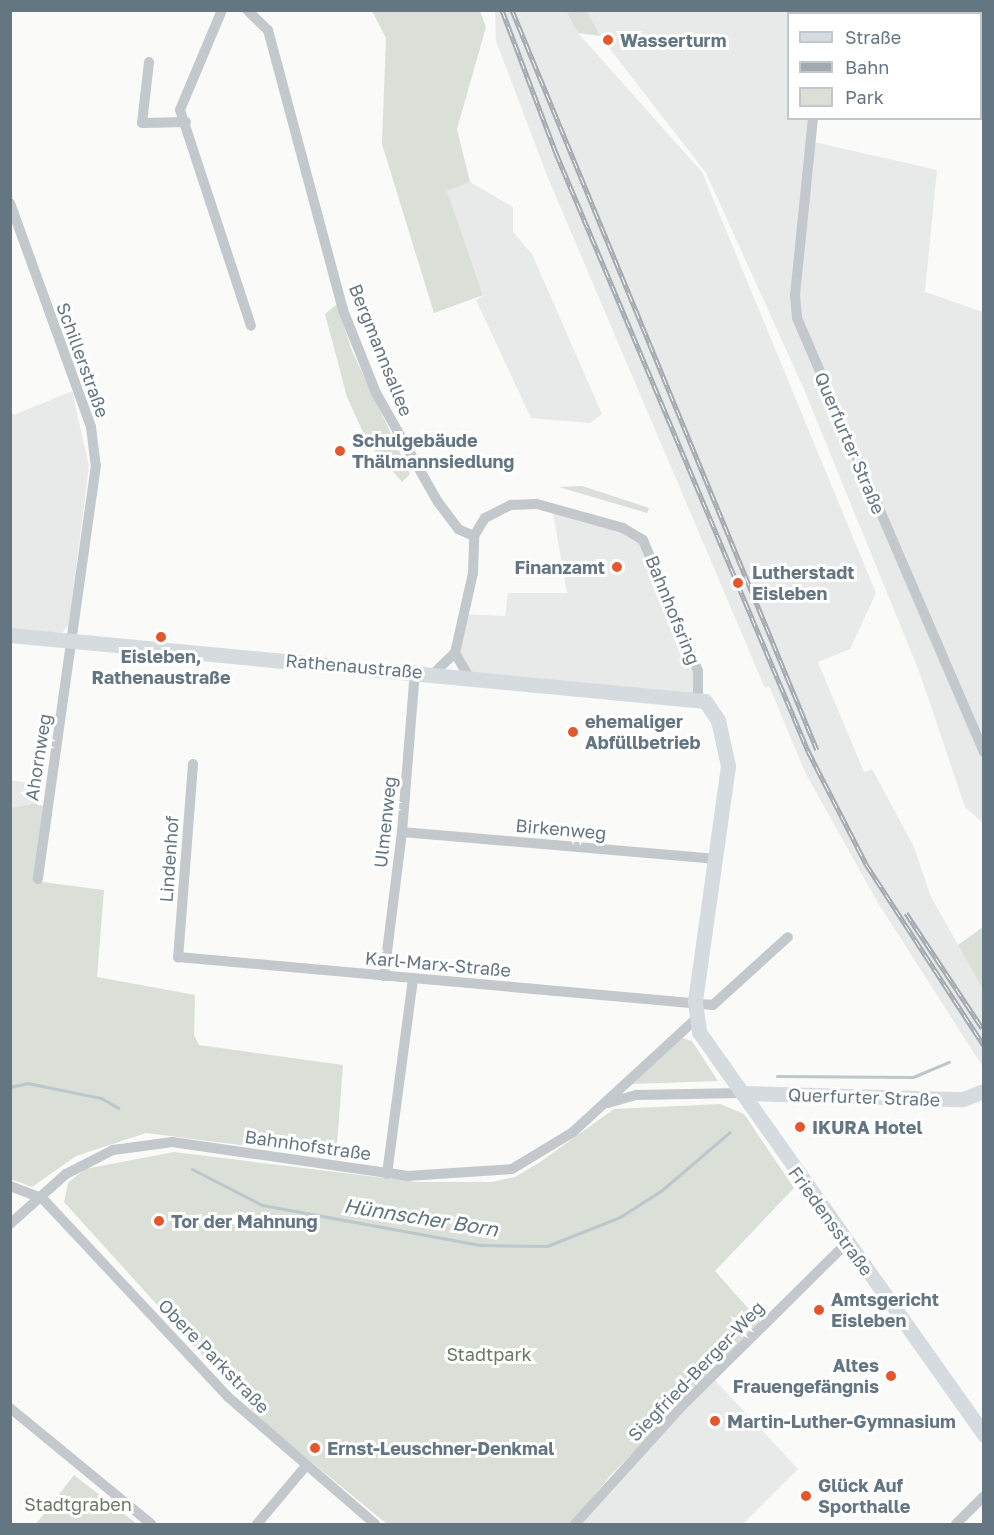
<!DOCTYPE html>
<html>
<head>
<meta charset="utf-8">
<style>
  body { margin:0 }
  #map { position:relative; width:994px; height:1535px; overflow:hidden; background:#fafaf8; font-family:"Golos Text",sans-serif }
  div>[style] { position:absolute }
  .built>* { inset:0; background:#e8e9e9 }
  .green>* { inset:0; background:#dadfd7 }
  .stream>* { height:3px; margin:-1.5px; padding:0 1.5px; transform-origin:1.5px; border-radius:1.5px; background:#bbc7cb }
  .street>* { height:10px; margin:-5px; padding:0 5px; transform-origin:5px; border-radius:5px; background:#c3c8cc }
  .secondary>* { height:15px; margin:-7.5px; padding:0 7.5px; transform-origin:7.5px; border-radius:7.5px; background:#d6dbdf }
  .rail>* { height:5px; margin-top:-2.5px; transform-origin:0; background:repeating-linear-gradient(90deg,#fff 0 9px,#a2aab0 0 18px); box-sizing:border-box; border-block:2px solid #a2aab0 }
  .dots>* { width:16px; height:16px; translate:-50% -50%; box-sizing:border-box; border:3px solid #fff; border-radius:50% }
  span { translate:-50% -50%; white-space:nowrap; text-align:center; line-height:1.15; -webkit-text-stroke:6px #fff; paint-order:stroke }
  .poi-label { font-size:18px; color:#657683; font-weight:700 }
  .left { translate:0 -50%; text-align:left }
  .right { translate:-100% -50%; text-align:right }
  .street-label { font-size:18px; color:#657683 }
  .park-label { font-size:18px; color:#687a64 }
  .water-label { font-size:20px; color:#60757c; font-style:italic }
  .frame { position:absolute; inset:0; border:12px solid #657683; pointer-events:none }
  .legend { position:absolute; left:787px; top:12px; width:195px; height:108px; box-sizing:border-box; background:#fff; border:2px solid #c1c8cd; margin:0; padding:8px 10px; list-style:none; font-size:18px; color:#657683 }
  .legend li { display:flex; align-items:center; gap:12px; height:30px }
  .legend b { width:30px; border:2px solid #c1c8cd }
</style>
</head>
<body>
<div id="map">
  <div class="built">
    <div style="clip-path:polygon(495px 11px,566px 11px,578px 33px,702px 172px,876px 593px,850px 649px,818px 662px,864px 772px,872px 769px,914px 847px,931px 897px,983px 989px,983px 1067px,878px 903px,806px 774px,769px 686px,765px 688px,548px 178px,496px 41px)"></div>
    <div style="clip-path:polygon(587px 11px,831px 11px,788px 14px,788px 118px,813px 119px,810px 141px,937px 170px,925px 292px,983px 312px,983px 823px,965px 807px,919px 671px,803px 387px,706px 173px,600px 36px)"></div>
    <div style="clip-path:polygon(470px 182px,513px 207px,513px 232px,532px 254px,602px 414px,590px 423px,531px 418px,476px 300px,483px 295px,447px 191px)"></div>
    <div style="clip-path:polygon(72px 391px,89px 466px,69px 624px,62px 633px,11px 629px,10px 411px,14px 415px)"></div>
    <div style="clip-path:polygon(552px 507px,637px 536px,698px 671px,698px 697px,469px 677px,455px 653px,463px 614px,505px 616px,508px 593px,567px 593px)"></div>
    <div style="clip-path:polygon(10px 780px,30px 783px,37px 803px,11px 808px)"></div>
    <div style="clip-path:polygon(713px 1378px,798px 1469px,743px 1524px,579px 1524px)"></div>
  </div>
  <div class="green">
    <div style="clip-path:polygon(372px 11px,480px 11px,486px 27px,457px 129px,470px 182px,447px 191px,483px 295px,434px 313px,382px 144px,386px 38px)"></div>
    <div style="clip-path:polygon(566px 11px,587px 11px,600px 36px,578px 33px)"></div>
    <div style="clip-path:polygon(337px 304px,352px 351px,410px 474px,402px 482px,368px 443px,347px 397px,325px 314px)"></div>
    <div style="clip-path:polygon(582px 486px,649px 508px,647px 513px,559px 487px)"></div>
    <div style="clip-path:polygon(37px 803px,43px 806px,34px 881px,104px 890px,97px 977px,195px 995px,194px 1035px,199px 1045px,343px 1065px,336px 1157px,146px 1133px,76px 1156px,32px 1187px,11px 1179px,10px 808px)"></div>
    <div style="clip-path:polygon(983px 927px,983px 989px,958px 945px)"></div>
    <div style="clip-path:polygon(678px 1037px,692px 1041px,718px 1081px,630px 1084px)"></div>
    <div style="clip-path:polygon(720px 1104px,744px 1114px,794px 1188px,715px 1271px,761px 1323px,610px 1476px,572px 1524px,387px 1524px,265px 1424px,64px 1202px,68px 1183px,85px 1169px,174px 1152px,417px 1182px,491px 1182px,515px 1177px,540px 1162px,614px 1109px)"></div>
    <div style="clip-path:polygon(74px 1475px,137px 1524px,36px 1524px)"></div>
  </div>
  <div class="stream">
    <div style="left:777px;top:1076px;width:136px;rotate:0.4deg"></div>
    <div style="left:913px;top:1077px;width:39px;rotate:-23deg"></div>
    <div style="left:10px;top:1087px;width:17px;rotate:-13deg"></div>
    <div style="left:27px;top:1083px;width:76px;rotate:11.5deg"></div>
    <div style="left:101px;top:1098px;width:20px;rotate:30deg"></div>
    <div style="left:192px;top:1169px;width:79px;rotate:27.2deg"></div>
    <div style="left:262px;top:1205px;width:223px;rotate:10.4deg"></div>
    <div style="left:481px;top:1245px;width:66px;rotate:0.9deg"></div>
    <div style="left:547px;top:1246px;width:79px;rotate:-21.7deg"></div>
    <div style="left:620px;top:1217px;width:50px;rotate:-32.7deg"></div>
    <div style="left:662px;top:1190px;width:89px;rotate:-40.5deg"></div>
  </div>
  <div class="street">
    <div style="left:222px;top:10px;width:108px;rotate:112.8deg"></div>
    <div style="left:180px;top:110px;width:227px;rotate:71.8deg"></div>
    <div style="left:247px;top:10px;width:29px;rotate:44deg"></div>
    <div style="left:268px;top:30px;width:290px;rotate:75deg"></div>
    <div style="left:343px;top:310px;width:89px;rotate:68.3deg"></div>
    <div style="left:376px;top:393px;width:125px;rotate:60.4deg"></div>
    <div style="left:438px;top:502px;width:34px;rotate:53deg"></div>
    <div style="left:458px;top:529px;width:17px;rotate:24deg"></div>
    <div style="left:831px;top:14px;width:4px;rotate:-90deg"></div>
    <div style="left:149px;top:62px;width:61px;rotate:96.5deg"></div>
    <div style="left:142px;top:123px;width:44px;rotate:-1.3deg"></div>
    <div style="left:813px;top:118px;width:178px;rotate:95.8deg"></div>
    <div style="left:795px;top:295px;width:23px;rotate:85deg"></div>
    <div style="left:797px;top:318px;width:473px;rotate:66.7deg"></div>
    <div style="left:10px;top:203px;width:238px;rotate:70.1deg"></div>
    <div style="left:91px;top:427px;width:38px;rotate:83deg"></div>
    <div style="left:96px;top:465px;width:418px;rotate:98deg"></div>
    <div style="left:455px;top:653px;width:28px;rotate:60deg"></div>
    <div style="left:434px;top:673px;width:29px;rotate:-44deg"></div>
    <div style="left:455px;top:653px;width:82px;rotate:-77.3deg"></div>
    <div style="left:473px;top:573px;width:37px;rotate:-88deg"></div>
    <div style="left:474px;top:536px;width:21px;rotate:-59deg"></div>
    <div style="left:485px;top:518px;width:29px;rotate:-27deg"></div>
    <div style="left:511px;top:505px;width:26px;rotate:-2deg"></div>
    <div style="left:537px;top:504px;width:89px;rotate:15.6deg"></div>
    <div style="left:623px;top:528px;width:23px;rotate:31deg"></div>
    <div style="left:643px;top:540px;width:142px;rotate:67.2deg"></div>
    <div style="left:698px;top:671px;width:26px;rotate:90deg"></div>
    <div style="left:193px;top:764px;width:194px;rotate:94.4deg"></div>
    <div style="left:178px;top:957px;width:537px;rotate:5.13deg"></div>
    <div style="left:713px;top:1005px;width:101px;rotate:-42.2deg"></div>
    <div style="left:402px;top:832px;width:316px;rotate:4.9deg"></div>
    <div style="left:384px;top:976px;width:145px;rotate:-82.9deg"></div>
    <div style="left:402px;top:832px;width:162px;rotate:-85.4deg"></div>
    <div style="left:608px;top:1103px;width:29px;rotate:-16deg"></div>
    <div style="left:636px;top:1095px;width:106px;rotate:-1.1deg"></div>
    <div style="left:387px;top:1174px;width:198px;rotate:-82.4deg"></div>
    <div style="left:10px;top:1186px;width:34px;rotate:21deg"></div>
    <div style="left:42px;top:1198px;width:272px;rotate:46.9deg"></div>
    <div style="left:228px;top:1397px;width:194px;rotate:40.8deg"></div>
    <div style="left:10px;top:1224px;width:75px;rotate:-41.8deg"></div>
    <div style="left:66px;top:1174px;width:53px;rotate:-27.1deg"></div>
    <div style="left:113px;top:1150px;width:60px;rotate:-7.7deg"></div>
    <div style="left:172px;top:1142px;width:237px;rotate:8.2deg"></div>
    <div style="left:407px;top:1176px;width:105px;rotate:-3.8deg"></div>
    <div style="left:512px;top:1169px;width:71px;rotate:-31.2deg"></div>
    <div style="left:573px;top:1132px;width:166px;rotate:-42.6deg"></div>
    <div style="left:10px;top:1408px;width:183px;rotate:39.4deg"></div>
    <div style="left:257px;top:1524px;width:75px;rotate:-49.9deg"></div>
    <div style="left:575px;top:1524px;width:156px;rotate:-47.8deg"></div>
    <div style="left:680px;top:1408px;width:233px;rotate:-44.7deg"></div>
    <div style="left:956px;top:1524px;width:40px;rotate:-45deg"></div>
  </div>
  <div class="secondary">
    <div style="left:10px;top:635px;width:698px;rotate:5.42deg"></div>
    <div style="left:705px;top:701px;width:23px;rotate:56deg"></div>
    <div style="left:718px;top:720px;width:47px;rotate:77.7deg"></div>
    <div style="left:728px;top:766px;width:238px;rotate:98deg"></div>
    <div style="left:695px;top:1002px;width:30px;rotate:82deg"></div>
    <div style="left:699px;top:1032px;width:494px;rotate:54.7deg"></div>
    <div style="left:742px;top:1093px;width:221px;rotate:1.6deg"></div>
    <div style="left:963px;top:1099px;width:22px;rotate:-21deg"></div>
  </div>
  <div class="rail">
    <div style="left:502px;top:10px;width:153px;rotate:69.3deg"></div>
    <div style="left:556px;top:153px;width:649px;rotate:67.15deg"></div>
    <div style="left:808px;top:751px;width:127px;rotate:62.8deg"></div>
    <div style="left:866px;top:864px;width:217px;rotate:57deg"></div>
    <div style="left:512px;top:10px;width:800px;rotate:67.6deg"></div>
    <div style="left:906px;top:913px;width:138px;rotate:56.5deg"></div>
  </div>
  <div class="dots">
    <div style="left:608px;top:40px;background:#e4572e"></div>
    <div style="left:340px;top:451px;background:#e4572e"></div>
    <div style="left:617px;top:567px;background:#e4572e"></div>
    <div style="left:738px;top:583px;background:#e4572e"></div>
    <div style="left:161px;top:637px;background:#e4572e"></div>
    <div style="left:573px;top:732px;background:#e4572e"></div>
    <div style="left:800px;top:1127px;background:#e4572e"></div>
    <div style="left:159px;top:1221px;background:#e4572e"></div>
    <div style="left:819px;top:1310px;background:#e4572e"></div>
    <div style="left:891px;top:1376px;background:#e4572e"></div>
    <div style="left:715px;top:1421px;background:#e4572e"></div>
    <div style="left:315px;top:1448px;background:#e4572e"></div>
    <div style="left:806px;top:1496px;background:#e4572e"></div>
  </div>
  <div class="poi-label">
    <span class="left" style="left:620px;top:40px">Wasserturm</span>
    <span class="left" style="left:352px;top:451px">Schulgebäude<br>Thälmannsiedlung</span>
    <span class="right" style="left:605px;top:567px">Finanzamt</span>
    <span class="left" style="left:752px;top:583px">Lutherstadt<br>Eisleben</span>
    <span style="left:161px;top:667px">Eisleben,<br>Rathenaustraße</span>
    <span class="left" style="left:585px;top:732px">ehemaliger<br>Abfüllbetrieb</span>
    <span class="left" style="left:812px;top:1127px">IKURA Hotel</span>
    <span class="left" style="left:171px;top:1221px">Tor der Mahnung</span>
    <span class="left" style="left:831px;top:1310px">Amtsgericht<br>Eisleben</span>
    <span class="right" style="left:879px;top:1376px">Altes<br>Frauengefängnis</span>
    <span class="left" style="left:727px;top:1421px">Martin-Luther-Gymnasium</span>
    <span class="left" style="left:327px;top:1448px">Ernst-Leuschner-Denkmal</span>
    <span class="left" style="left:818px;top:1496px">Glück Auf<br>Sporthalle</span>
  </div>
  <div class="street-label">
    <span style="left:381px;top:350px;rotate:68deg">Bergmannsallee</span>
    <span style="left:83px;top:360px;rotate:70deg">Schillerstraße</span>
    <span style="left:850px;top:443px;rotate:67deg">Querfurter Straße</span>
    <span style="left:673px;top:610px;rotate:68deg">Bahnhofsring</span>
    <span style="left:354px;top:666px;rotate:5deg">Rathenaustraße</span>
    <span style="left:38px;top:757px;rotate:-81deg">Ahornweg</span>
    <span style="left:385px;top:822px;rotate:-84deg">Ulmenweg</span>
    <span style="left:561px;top:829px;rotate:5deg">Birkenweg</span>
    <span style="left:169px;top:859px;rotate:-86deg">Lindenhof</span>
    <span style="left:438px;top:964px;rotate:5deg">Karl-Marx-Straße</span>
    <span style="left:864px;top:1097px;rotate:2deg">Querfurter Straße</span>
    <span style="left:308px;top:1145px;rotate:8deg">Bahnhofstraße</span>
    <span style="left:831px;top:1221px;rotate:54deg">Friedensstraße</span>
    <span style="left:214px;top:1356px;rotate:46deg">Obere Parkstraße</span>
    <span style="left:696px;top:1371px;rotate:-46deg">Siegfried-Berger-Weg</span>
  </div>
  <div class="park-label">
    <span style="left:489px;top:1354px">Stadtpark</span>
    <span style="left:78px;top:1504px">Stadtgraben</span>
  </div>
  <div class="water-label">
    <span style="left:421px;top:1217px;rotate:9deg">Hünnscher Born</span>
  </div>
  <div class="frame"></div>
  <ul class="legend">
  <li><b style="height:8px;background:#d6dbdf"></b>Straße</li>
  <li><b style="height:8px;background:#a2aab0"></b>Bahn</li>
  <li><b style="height:16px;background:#dadfd7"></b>Park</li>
  </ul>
</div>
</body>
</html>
